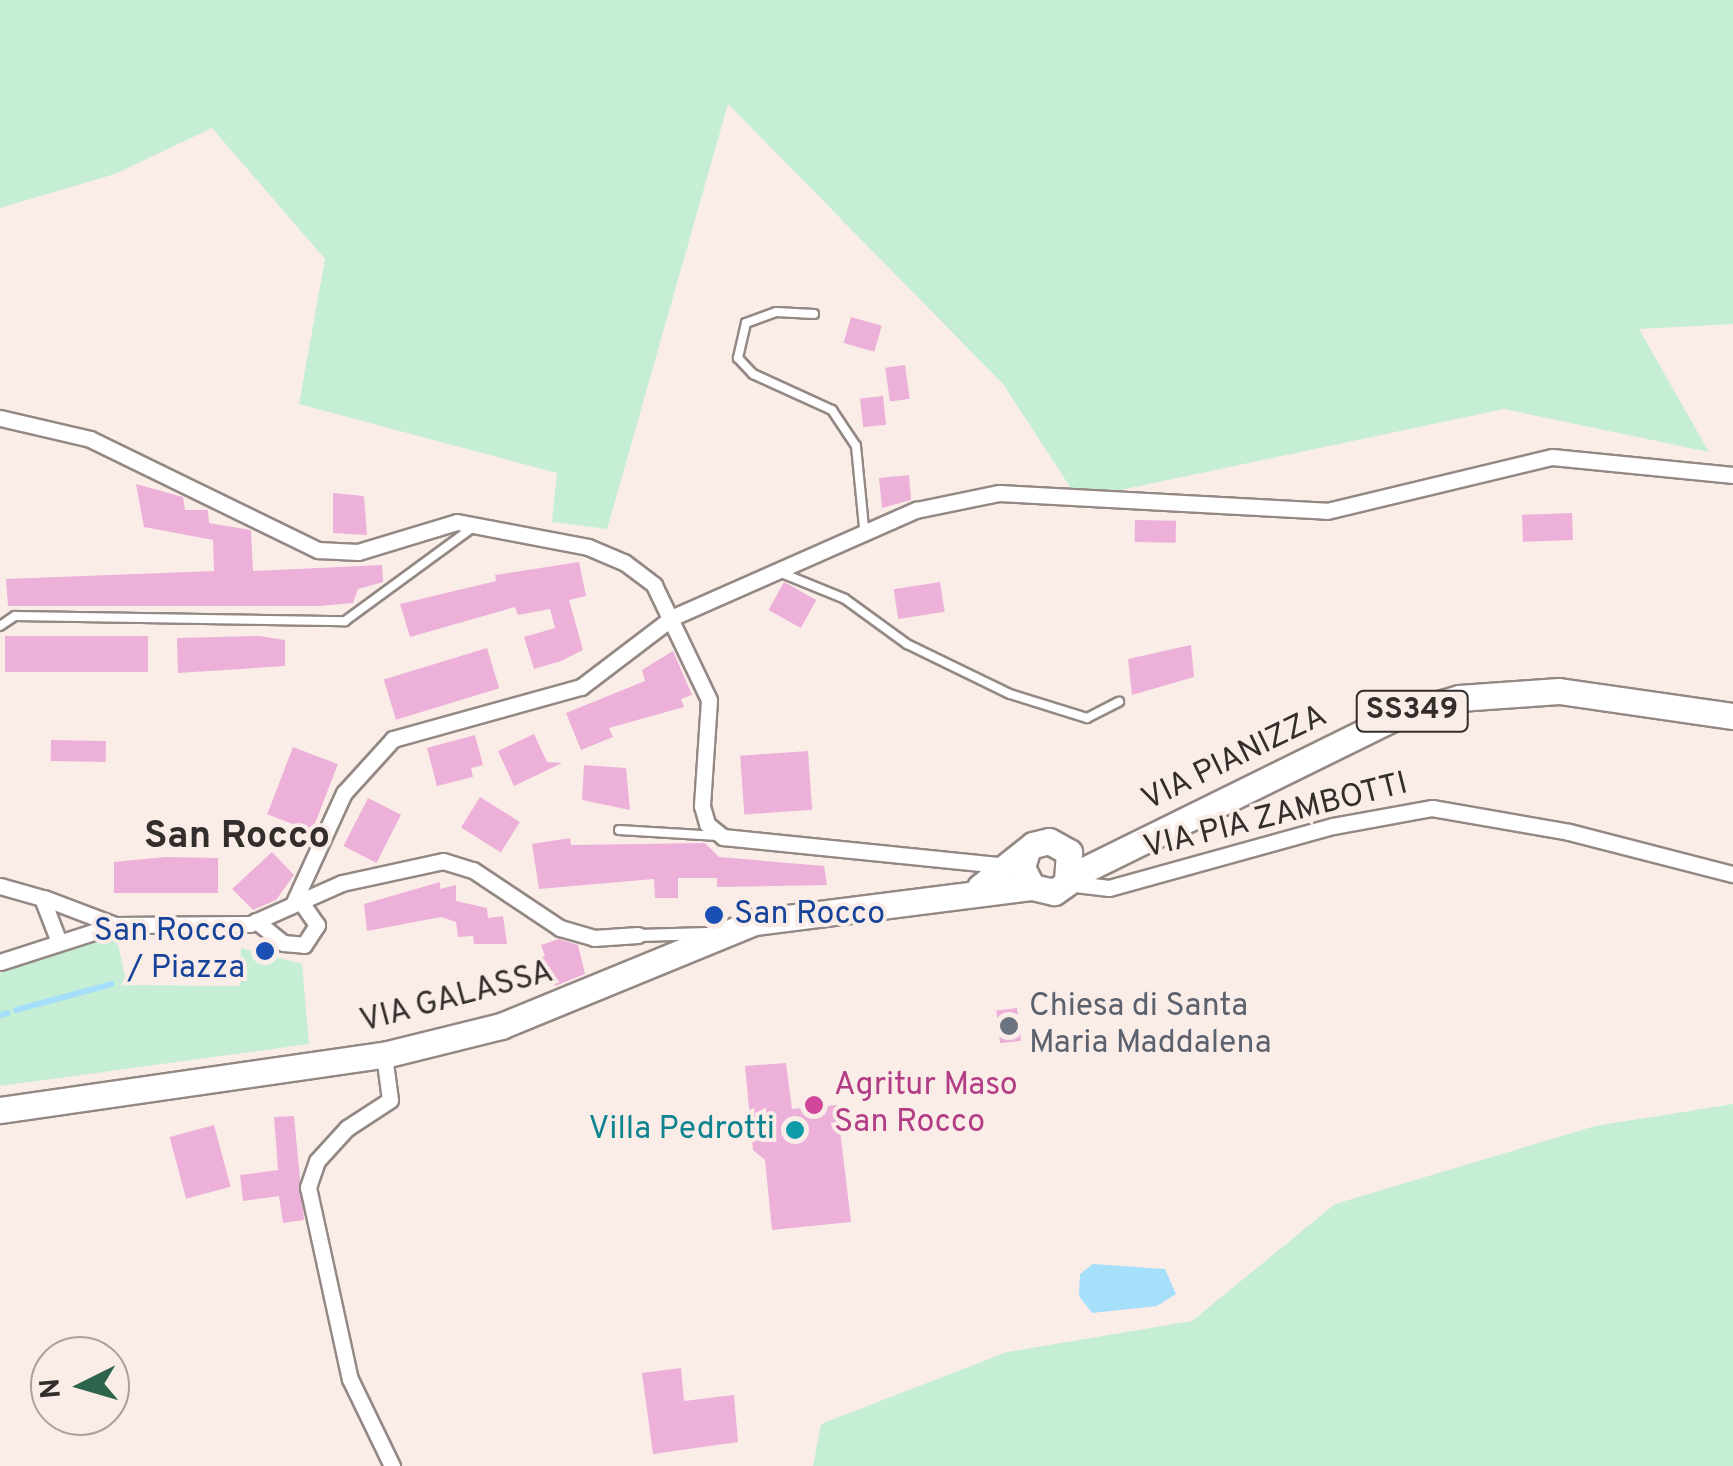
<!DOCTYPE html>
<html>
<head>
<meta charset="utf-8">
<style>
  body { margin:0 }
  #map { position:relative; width:1733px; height:1466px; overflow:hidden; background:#faede8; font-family:Overpass,sans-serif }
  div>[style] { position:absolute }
  .green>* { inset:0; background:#c6eed4 }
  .water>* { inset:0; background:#a6dff9 }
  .stream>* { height:6px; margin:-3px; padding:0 3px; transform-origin:3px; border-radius:3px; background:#a6dff9 }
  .building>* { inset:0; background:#edb1d9; transform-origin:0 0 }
  .roads { filter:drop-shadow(2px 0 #948884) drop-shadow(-2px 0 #948884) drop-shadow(0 2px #948884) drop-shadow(0 -2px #948884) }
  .service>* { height:8px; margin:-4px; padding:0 4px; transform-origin:4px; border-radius:4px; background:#fff }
  .pedestrian>* { height:11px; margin:-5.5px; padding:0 5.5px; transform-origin:5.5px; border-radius:5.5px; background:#fff }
  .minor>* { height:15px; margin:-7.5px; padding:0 7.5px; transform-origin:7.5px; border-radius:7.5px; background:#fff }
  .primary>* { height:25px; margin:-12.5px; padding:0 12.5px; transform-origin:12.5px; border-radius:12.5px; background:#fff }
  .dots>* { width:28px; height:28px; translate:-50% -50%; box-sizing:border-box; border:5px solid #faede8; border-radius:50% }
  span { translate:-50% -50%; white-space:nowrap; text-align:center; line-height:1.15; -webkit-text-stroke:8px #faede8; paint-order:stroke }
  .shield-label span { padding:2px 8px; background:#faede8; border:2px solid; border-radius:8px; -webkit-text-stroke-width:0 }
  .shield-label { font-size:30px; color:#332e2c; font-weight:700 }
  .street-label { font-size:32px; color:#332e2c }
  .transit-label { font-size:32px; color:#164399 }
  .left { translate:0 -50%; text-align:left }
  .right { translate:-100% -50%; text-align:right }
  .worship-label { font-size:32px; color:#5b616d }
  .hotel-label { font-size:32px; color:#b23c85 }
  .culture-label { font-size:32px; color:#0d838f }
  .quarter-label { font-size:38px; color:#332e2c; font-weight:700 }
  .north { position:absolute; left:30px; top:1336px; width:100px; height:100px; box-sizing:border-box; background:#faede8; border:2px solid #aaa19d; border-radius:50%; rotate:265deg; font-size:28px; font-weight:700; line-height:40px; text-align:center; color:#332e2c }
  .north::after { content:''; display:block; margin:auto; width:35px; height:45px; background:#2c644c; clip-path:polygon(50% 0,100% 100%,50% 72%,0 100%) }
</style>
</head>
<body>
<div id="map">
  <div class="green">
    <div style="clip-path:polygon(0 0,1733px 0,1733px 324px,1639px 329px,1709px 452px,1504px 409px,1078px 499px,1003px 384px,728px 104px,607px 529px,552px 522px,557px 473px,299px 404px,325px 259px,212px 128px,115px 174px,0 208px)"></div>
    <div style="clip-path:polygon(116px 936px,127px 985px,240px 986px,241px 948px,302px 964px,309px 1044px,0 1086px,0 973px)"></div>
    <div style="clip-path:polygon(1733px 1104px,1733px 1466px,813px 1466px,821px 1424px,1007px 1352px,1192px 1321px,1335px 1204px,1595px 1126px)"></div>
  </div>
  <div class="water">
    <div style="clip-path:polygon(1093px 1264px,1165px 1269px,1176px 1294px,1157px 1306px,1092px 1313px,1079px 1296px,1080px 1274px)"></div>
  </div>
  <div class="stream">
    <div style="left:16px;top:1010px;width:99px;rotate:-15.2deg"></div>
    <div style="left:0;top:1015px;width:8px;rotate:-14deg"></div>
  </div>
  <div class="building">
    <div style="left:851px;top:317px;width:32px;height:27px;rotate:16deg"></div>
    <div style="left:905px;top:365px;width:34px;height:20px;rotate:82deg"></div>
    <div style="left:883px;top:396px;width:29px;height:23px;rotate:84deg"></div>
    <div style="clip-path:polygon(909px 475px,911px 500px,882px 508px,879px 478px)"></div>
    <div style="clip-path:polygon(136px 484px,183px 497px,185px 510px,208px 510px,209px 523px,251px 530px,253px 571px,382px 565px,383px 582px,358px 589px,353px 603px,320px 606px,8px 606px,6px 579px,214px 571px,213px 540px,144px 527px)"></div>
    <div style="clip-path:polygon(333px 493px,364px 496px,367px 535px,333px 533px)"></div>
    <div style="left:1572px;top:513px;width:27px;height:50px;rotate:88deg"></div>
    <div style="left:1135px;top:520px;width:41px;height:22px;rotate:1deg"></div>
    <div style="clip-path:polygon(579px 562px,586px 596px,569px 600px,583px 650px,561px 661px,534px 669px,524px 637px,555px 628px,550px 609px,518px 615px,515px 607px,410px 637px,400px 604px,496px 581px,495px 575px)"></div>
    <div style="left:784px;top:582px;width:37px;height:32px;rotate:29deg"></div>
    <div style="left:940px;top:582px;width:30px;height:47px;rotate:81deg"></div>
    <div style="left:5px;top:636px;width:143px;height:36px"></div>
    <div style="clip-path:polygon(259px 636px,285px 640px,285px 666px,178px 673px,177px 638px)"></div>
    <div style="clip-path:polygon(1191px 645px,1194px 677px,1132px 695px,1128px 659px)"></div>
    <div style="left:487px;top:648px;width:42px;height:108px;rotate:73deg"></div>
    <div style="clip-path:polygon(673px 651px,692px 695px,681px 699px,684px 707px,609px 728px,613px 737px,581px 750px,566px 713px,645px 681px,642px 670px)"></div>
    <div style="clip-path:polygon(534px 734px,547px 762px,562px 763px,514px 786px,498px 751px)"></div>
    <div style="clip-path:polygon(475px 735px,483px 765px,471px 768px,473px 777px,437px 786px,427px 748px)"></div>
    <div style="left:51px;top:740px;width:55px;height:21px;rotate:1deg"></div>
    <div style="left:293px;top:747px;width:48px;height:72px;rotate:21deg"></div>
    <div style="left:808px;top:751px;width:59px;height:68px;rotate:86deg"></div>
    <div style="clip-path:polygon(584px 765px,626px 768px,630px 810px,582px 800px)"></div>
    <div style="left:480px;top:797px;width:47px;height:36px;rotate:32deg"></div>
    <div style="left:368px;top:798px;width:37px;height:54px;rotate:27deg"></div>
    <div style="clip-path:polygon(570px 838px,571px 845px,705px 843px,719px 857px,824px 866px,827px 885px,717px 887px,717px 878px,678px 878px,678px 898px,655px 898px,654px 879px,539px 889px,532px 844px)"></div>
    <div style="clip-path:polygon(272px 852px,294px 875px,276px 900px,253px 910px,232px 889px)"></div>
    <div style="clip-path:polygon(165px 857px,218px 858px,218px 893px,114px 893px,114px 862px)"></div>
    <div style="clip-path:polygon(440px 882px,440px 889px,456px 885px,456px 901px,487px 908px,488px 918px,503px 916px,507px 944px,474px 944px,473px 936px,458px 937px,456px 922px,441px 917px,367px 931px,364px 904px)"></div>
    <div style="clip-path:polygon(559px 939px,578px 945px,585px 974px,555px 986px,550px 970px,539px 973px,535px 959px,545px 956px,541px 945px)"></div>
    <div style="left:1017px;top:1008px;width:33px;height:21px;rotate:83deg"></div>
    <div style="clip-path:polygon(786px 1063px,792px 1109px,837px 1105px,851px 1222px,772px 1230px,765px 1160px,753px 1150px,745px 1066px)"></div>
    <div style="clip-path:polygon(294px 1116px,304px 1220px,283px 1223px,279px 1196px,243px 1201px,240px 1175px,278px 1170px,274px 1117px)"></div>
    <div style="left:214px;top:1125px;width:64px;height:46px;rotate:75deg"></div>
    <div style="clip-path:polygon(681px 1368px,684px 1401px,734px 1395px,738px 1442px,653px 1454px,642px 1373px)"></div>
  </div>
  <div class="roads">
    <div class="service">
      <div style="left:814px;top:314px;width:38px;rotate:-177deg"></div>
      <div style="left:776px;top:312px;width:32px;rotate:160deg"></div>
      <div style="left:746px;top:323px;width:36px;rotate:103deg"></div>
      <div style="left:738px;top:358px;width:22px;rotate:47deg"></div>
      <div style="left:753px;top:374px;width:87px;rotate:24.5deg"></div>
      <div style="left:832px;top:410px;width:43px;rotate:56.3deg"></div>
      <div style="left:856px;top:446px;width:82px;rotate:84.4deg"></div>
      <div style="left:779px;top:572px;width:71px;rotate:22.2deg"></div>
      <div style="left:845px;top:599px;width:77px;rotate:36deg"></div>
      <div style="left:907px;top:644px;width:114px;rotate:25.9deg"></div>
      <div style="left:1010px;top:694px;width:81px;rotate:17.3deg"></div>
      <div style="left:1087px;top:718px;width:36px;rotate:-27deg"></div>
      <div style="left:0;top:626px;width:18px;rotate:-34deg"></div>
      <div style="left:15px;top:616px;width:330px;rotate:0.9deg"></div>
      <div style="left:345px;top:621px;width:161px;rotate:-36.2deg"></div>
      <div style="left:619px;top:830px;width:99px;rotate:3.5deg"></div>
    </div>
    <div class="pedestrian">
      <div style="left:638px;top:935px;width:70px;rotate:-1.6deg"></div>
    </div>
    <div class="minor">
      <div style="left:0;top:418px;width:92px;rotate:13.1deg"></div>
      <div style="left:90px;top:439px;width:254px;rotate:26deg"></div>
      <div style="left:318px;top:550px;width:40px;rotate:2.9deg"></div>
      <div style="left:358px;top:552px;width:103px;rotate:-16.9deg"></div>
      <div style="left:457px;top:522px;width:133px;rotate:10.8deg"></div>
      <div style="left:588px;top:547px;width:39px;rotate:23deg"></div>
      <div style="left:624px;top:562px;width:38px;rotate:37deg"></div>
      <div style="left:654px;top:585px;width:127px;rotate:64.4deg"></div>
      <div style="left:709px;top:700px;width:106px;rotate:93.8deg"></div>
      <div style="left:702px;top:806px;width:19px;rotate:74deg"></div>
      <div style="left:707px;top:824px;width:21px;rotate:39deg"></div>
      <div style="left:723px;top:837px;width:286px;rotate:5.8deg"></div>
      <div style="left:1067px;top:883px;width:42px;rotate:6.8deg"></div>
      <div style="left:1109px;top:888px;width:232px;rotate:-15.5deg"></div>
      <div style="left:1333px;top:826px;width:101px;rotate:-10.3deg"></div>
      <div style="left:1432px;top:808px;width:139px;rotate:9.9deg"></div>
      <div style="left:1569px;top:832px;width:169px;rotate:14.4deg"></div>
      <div style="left:0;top:886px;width:44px;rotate:15.9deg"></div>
      <div style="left:42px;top:898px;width:47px;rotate:68.9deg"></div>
      <div style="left:44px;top:898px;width:76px;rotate:20.8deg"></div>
      <div style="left:294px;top:902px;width:120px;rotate:-65.4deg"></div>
      <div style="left:344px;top:793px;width:73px;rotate:-47.8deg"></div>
      <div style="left:393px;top:739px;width:195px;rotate:-15.5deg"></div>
      <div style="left:581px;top:687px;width:116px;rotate:-37.3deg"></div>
      <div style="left:673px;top:617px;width:266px;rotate:-23.8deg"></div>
      <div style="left:916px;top:510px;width:85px;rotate:-11.6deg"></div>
      <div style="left:999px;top:493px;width:328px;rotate:3.1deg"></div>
      <div style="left:1327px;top:511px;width:231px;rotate:-13.5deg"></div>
      <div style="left:1552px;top:457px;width:182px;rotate:5.7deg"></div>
      <div style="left:256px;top:921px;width:35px;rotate:39deg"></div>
      <div style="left:283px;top:943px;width:21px;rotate:5deg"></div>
      <div style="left:304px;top:945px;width:24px;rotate:-57deg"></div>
      <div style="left:317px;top:925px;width:32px;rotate:-125deg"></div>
      <div style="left:0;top:962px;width:121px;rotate:-17.8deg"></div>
      <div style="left:115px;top:925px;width:135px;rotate:-0.4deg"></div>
      <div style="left:250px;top:924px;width:101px;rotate:-24deg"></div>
      <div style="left:342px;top:883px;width:103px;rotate:-12.3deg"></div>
      <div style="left:443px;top:861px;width:31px;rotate:17deg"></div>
      <div style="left:473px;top:870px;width:105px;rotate:33.7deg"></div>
      <div style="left:560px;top:928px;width:35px;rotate:16deg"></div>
      <div style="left:594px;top:938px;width:44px;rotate:-3.9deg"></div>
      <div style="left:384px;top:1055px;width:45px;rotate:82.4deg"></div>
      <div style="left:390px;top:1100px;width:51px;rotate:146.9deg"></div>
      <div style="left:347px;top:1128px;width:45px;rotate:132.3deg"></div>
      <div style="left:317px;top:1161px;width:28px;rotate:109deg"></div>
      <div style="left:308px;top:1187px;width:197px;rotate:77.7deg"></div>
      <div style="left:350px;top:1379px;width:97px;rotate:64.2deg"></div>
    </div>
    <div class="primary">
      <div style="left:1072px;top:876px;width:360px;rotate:-26.2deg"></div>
      <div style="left:1395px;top:717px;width:67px;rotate:-16.5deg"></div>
      <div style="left:1459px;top:698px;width:100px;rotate:-4deg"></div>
      <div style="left:1559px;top:691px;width:176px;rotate:8.2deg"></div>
      <div style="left:980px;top:887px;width:68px;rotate:-38.4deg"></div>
      <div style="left:1033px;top:845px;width:16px;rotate:-14deg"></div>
      <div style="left:1049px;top:841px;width:23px;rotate:29deg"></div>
      <div style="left:1069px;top:852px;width:31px;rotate:94deg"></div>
      <div style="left:1067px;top:883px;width:16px;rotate:145deg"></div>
      <div style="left:1054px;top:892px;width:23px;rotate:-167deg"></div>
      <div style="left:1032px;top:887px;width:22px;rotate:-117deg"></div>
      <div style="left:1022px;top:867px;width:17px;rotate:-73deg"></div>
      <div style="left:0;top:1110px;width:388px;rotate:-8.2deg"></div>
      <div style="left:384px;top:1055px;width:121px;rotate:-13.9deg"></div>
      <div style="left:501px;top:1026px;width:274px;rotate:-22.3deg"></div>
      <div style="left:755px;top:922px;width:279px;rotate:-7.2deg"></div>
    </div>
  </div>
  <div class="dots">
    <div style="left:714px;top:915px;background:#1a4fb4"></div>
    <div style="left:265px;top:951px;background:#1a4fb4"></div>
    <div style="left:1009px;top:1026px;background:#6b7280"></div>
    <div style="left:814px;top:1105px;background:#d1479c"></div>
    <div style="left:795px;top:1130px;background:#0f9aa8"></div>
  </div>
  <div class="shield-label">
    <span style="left:1412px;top:711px">SS349</span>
  </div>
  <div class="street-label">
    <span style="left:1235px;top:759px;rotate:-26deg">VIA PIANIZZA</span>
    <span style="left:1276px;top:817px;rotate:-14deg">VIA PIA ZAMBOTTI</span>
    <span style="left:457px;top:998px;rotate:-15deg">VIA GALASSA</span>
  </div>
  <div class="transit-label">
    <span class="left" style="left:734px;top:915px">San Rocco</span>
    <span class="right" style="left:245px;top:951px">San Rocco<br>/ Piazza</span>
  </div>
  <div class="worship-label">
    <span class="left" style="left:1029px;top:1026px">Chiesa di Santa<br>Maria Maddalena</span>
  </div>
  <div class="hotel-label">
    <span class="left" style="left:834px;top:1105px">Agritur Maso<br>San Rocco</span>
  </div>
  <div class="culture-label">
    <span class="right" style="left:775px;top:1130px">Villa Pedrotti</span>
  </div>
  <div class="quarter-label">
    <span style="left:237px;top:838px">San Rocco</span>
  </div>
  <div class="north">N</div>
</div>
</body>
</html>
